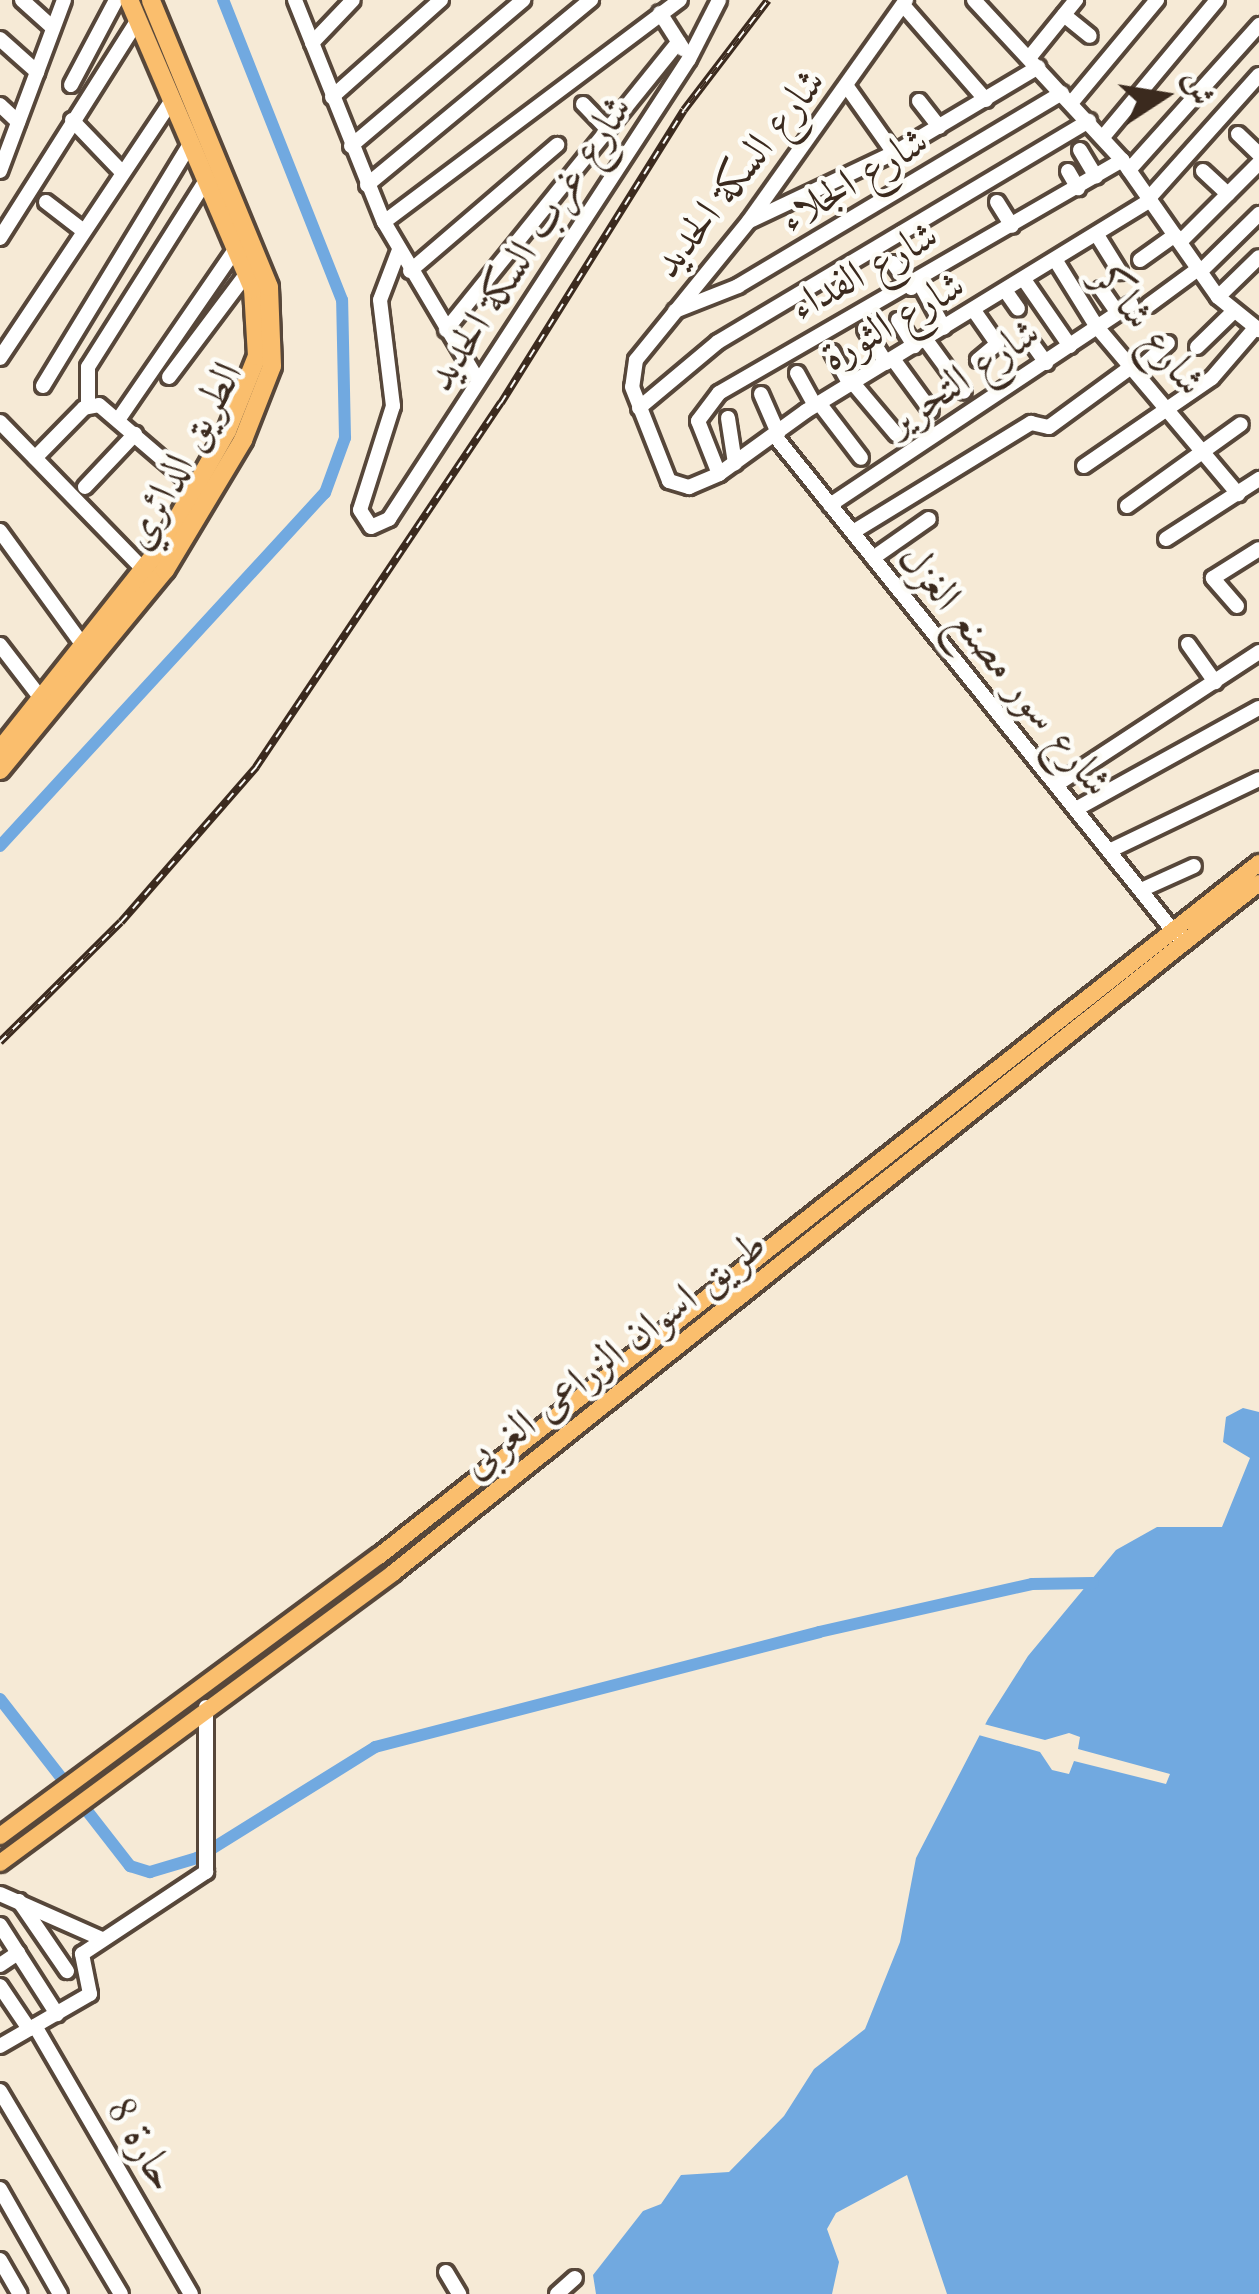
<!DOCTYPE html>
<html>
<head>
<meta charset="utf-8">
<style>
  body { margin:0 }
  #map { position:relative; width:1259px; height:2294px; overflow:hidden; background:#f6ead6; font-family:Cardo,Amiri,serif }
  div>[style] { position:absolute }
  .water>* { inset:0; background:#71a9e0 }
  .pier>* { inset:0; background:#f6ead6 }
  .canal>* { height:12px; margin:-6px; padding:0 6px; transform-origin:6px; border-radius:6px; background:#71a9e0 }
  .roads { filter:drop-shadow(3px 0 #57473a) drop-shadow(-3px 0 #57473a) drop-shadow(0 3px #57473a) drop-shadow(0 -3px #57473a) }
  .minor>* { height:14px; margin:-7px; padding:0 7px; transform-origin:7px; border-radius:7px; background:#fff }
  .major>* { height:16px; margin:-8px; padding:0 8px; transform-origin:8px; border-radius:8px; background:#fabe6d }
  .highway>* { height:18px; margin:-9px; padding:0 9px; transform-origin:9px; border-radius:9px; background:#fabe6d }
  .rail>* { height:8px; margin-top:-4px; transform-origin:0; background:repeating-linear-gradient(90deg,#fdfcf7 0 9px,#3b2a1e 0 18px); box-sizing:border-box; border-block:3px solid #3b2a1e }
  span { translate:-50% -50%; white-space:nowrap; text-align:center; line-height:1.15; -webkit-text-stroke:9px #fdfcf7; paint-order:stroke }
  .street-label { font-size:42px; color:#3b2a1e }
  .north { position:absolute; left:1103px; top:36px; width:120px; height:120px; -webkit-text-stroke:9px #fdfcf7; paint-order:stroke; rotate:78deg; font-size:33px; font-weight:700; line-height:48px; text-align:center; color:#3b2a1e }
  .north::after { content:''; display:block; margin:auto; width:42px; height:54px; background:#3b2a1e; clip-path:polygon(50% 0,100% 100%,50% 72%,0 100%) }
</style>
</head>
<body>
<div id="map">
  <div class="water">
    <div style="clip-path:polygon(1243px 1408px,1259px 1412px,1259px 2294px,947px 2294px,907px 2175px,836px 2213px,827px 2229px,839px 2262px,832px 2294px,596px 2294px,593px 2275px,643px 2211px,661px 2204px,681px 2175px,729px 2172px,784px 2116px,814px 2069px,865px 2029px,900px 1942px,916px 1858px,988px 1719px,1028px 1656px,1116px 1550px,1157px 1527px,1222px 1527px,1250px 1458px,1223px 1442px,1226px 1417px)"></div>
  </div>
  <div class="pier">
    <div style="clip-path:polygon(980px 1723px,1045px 1740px,1069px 1733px,1080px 1737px,1078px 1749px,1170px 1774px,1166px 1784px,1074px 1761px,1069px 1774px,1052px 1770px,1040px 1752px,975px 1734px)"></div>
  </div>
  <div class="canal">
    <div style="left:0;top:846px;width:480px;rotate:-47.4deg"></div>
    <div style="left:325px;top:493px;width:59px;rotate:-70deg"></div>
    <div style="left:345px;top:438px;width:138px;rotate:-91.2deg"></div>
    <div style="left:342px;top:300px;width:323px;rotate:-111.6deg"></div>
    <div style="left:0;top:1699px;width:212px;rotate:52.1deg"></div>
    <div style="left:130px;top:1866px;width:21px;rotate:17deg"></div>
    <div style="left:150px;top:1872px;width:49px;rotate:-16.6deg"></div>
    <div style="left:197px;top:1858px;width:210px;rotate:-31.9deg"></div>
    <div style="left:375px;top:1747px;width:459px;rotate:-14.5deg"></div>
    <div style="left:819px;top:1632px;width:218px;rotate:-12.7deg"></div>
    <div style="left:1032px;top:1584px;width:61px;rotate:-0.9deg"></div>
  </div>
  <div class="roads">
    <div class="minor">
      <div style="left:22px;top:0;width:42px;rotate:42.1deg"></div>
      <div style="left:295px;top:0;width:239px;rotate:68.2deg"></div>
      <div style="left:384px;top:222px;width:184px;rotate:59.3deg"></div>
      <div style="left:906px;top:0;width:271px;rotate:125.4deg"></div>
      <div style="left:749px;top:221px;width:179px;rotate:129.1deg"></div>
      <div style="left:636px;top:360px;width:27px;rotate:98deg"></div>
      <div style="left:632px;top:387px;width:101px;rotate:68.5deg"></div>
      <div style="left:669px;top:481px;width:21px;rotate:17deg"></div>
      <div style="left:689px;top:487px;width:33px;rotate:-23deg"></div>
      <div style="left:719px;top:474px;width:107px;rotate:-35.9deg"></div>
      <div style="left:806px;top:411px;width:404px;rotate:-31.5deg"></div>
      <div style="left:974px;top:0;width:218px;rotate:47.2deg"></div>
      <div style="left:1122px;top:160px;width:167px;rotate:55deg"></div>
      <div style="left:1218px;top:297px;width:53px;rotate:38.8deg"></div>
      <div style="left:903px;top:5px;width:126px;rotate:48.9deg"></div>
      <div style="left:660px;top:13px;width:43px;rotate:57.4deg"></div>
      <div style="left:1064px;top:15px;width:33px;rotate:39deg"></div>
      <div style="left:0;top:39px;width:50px;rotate:41.7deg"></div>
      <div style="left:312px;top:43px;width:59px;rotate:-46.4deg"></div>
      <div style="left:1029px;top:58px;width:75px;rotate:-51deg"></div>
      <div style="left:71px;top:85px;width:96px;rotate:-62.1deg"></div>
      <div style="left:848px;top:88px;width:80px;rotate:54.7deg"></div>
      <div style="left:332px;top:97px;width:146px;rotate:-41.7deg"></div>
      <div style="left:919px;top:101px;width:33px;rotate:52deg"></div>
      <div style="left:1072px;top:102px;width:133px;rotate:-50.2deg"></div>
      <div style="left:583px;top:104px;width:33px;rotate:46deg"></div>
      <div style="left:0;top:105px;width:25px;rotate:43deg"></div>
      <div style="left:72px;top:120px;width:69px;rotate:46.2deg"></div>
      <div style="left:1238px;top:134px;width:29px;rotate:44deg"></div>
      <div style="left:1103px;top:137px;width:178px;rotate:-50.2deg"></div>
      <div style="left:351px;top:146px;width:226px;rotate:-40.3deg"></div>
      <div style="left:1080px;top:150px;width:31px;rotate:59deg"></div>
      <div style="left:1129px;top:170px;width:195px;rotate:-48.1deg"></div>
      <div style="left:0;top:171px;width:183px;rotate:-69.5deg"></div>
      <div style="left:1068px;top:171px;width:20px;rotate:60deg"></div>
      <div style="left:1203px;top:171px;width:34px;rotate:43deg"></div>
      <div style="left:367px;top:185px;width:291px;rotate:-39.6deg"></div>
      <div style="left:1149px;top:198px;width:165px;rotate:-48.2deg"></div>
      <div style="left:46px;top:202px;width:44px;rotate:37.6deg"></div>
      <div style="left:997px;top:202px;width:28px;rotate:58deg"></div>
      <div style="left:752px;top:220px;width:157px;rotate:-25.3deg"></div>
      <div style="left:894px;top:153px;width:168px;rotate:-30.8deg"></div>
      <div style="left:384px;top:222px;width:370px;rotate:-36.9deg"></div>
      <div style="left:1097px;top:235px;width:44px;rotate:58.1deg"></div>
      <div style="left:0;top:238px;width:257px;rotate:-57.7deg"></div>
      <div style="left:1180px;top:242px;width:112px;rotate:-45deg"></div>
      <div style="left:399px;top:250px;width:53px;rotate:110.8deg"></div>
      <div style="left:380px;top:300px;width:107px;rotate:83deg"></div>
      <div style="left:393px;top:406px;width:109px;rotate:107.6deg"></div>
      <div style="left:360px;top:510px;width:20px;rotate:57deg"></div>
      <div style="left:371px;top:527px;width:20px;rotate:-24deg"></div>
      <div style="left:389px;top:519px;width:549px;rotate:-56.89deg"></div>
      <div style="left:689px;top:59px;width:66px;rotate:-63deg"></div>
      <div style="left:1140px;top:260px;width:43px;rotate:-35.5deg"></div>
      <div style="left:1056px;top:261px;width:78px;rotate:58.2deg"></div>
      <div style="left:1097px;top:327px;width:219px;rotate:49.8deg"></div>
      <div style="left:893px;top:263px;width:31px;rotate:54deg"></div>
      <div style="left:410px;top:271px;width:194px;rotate:-40.6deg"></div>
      <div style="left:1200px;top:272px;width:83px;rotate:-44.5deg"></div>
      <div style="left:1025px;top:281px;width:79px;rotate:55.3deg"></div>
      <div style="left:919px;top:282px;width:52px;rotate:61.5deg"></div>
      <div style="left:1101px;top:289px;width:29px;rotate:55deg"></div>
      <div style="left:1007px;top:293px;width:19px;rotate:55deg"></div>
      <div style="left:1218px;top:297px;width:57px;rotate:-44.3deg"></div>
      <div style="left:1149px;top:305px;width:61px;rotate:-36.3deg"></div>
      <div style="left:675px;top:311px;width:68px;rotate:-21.6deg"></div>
      <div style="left:738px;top:286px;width:377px;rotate:-30.8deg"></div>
      <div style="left:975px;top:312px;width:39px;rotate:55deg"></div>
      <div style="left:997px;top:344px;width:25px;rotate:140deg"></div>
      <div style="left:898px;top:320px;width:31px;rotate:58deg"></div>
      <div style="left:865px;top:329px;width:40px;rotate:58deg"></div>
      <div style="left:446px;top:330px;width:370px;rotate:-51.1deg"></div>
      <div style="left:926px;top:340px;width:64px;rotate:53.8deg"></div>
      <div style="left:1031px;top:342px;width:26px;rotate:54deg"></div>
      <div style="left:1197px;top:347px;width:50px;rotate:-44.2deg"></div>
      <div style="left:832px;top:352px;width:37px;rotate:61deg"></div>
      <div style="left:0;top:358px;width:310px;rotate:-56.3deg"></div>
      <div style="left:893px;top:359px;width:64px;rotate:53.8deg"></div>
      <div style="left:1136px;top:372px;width:43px;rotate:-42.2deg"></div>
      <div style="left:797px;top:373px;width:37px;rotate:61deg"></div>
      <div style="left:169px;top:377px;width:130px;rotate:-53.1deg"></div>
      <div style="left:853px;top:383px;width:67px;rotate:49.9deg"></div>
      <div style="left:43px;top:386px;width:285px;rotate:-58.7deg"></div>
      <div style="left:761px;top:394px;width:43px;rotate:66.4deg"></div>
      <div style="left:819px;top:403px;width:69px;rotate:52.6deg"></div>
      <div style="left:88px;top:406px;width:39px;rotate:-90deg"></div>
      <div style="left:88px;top:367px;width:222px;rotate:-57.7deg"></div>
      <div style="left:639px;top:408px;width:103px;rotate:-39.9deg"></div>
      <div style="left:718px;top:342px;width:432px;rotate:-30.8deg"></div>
      <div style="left:728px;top:418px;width:46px;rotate:81.2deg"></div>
      <div style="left:118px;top:420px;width:209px;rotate:-55.5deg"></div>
      <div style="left:0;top:422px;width:208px;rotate:45.8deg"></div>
      <div style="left:775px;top:436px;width:643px;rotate:51.19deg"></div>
      <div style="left:35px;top:458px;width:70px;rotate:-45.6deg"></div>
      <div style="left:84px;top:408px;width:15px;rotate:-11deg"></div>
      <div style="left:99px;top:405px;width:128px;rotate:40.6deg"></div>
      <div style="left:1084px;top:466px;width:155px;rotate:-34.5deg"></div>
      <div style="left:1212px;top:378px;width:66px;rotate:-49.3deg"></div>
      <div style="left:719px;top:474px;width:57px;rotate:-111.6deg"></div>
      <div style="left:698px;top:421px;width:35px;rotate:-53deg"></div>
      <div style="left:719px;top:393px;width:466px;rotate:-30deg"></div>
      <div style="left:85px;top:487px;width:73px;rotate:-46.7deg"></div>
      <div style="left:830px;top:505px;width:362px;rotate:-33.7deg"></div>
      <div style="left:1127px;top:506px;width:140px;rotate:-35.7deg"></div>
      <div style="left:0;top:531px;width:145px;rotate:54deg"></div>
      <div style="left:853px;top:532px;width:209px;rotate:-31.5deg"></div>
      <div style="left:1031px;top:423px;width:18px;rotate:13deg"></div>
      <div style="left:1049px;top:427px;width:102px;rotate:-36.2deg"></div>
      <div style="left:1166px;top:539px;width:111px;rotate:-32.8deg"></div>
      <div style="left:873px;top:558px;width:68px;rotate:-34.9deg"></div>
      <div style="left:1237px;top:606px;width:37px;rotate:-131deg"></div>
      <div style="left:1213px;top:578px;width:54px;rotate:-32.2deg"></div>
      <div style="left:1188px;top:644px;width:47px;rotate:54.6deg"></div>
      <div style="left:0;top:645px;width:71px;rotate:52.5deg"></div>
      <div style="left:1056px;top:785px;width:243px;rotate:-33.2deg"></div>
      <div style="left:1076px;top:809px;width:209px;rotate:-28.9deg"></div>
      <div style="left:1109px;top:851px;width:166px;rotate:-25.6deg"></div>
      <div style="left:1141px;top:890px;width:58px;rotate:-24.4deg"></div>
      <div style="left:0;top:1894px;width:111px;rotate:23.8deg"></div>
      <div style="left:19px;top:1901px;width:85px;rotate:55.6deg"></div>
      <div style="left:0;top:1925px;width:106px;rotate:57.4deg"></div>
      <div style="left:0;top:1965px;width:22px;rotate:-34deg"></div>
      <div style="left:0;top:1986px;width:52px;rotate:56deg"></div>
      <div style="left:35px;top:2026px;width:310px;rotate:59.8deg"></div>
      <div style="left:0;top:2046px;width:104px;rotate:-30deg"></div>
      <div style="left:90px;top:1994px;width:41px;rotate:-101.3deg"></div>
      <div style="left:82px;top:1954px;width:149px;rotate:-33.5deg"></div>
      <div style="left:206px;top:1872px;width:165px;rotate:-90deg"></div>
      <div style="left:0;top:2091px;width:236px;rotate:59.2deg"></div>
      <div style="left:0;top:2189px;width:121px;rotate:60.3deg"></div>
      <div style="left:0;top:2260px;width:39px;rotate:60deg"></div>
      <div style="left:446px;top:2272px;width:26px;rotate:59deg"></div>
      <div style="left:557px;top:2294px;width:24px;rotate:-42deg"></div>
    </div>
    <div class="major">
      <div style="left:0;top:1836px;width:471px;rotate:-36.5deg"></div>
      <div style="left:379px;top:1556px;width:1120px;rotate:-38.22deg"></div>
      <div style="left:0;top:1863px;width:488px;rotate:-36.4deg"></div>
      <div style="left:393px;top:1573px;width:1107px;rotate:-38.55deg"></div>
    </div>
    <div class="highway">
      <div style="left:0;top:750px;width:263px;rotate:-51.6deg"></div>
      <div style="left:163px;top:544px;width:130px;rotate:-60.5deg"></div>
      <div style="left:227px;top:431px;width:81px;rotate:-68.2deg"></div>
      <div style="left:257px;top:356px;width:67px;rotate:-93.4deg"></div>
      <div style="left:253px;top:289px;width:314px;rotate:-113.2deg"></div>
      <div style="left:0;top:770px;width:259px;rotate:-50.5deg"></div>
      <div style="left:165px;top:570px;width:152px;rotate:-59deg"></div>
      <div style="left:243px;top:440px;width:79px;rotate:-68.6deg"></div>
      <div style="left:272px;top:366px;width:79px;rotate:-92.2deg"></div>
      <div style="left:269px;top:287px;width:310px;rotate:-112.4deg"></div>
    </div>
  </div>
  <div class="rail">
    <div style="left:0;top:1042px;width:170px;rotate:-44.8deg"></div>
    <div style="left:121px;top:922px;width:206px;rotate:-48.9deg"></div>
    <div style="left:256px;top:767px;width:439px;rotate:-56.1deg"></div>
    <div style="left:501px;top:403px;width:345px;rotate:-58deg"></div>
    <div style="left:684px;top:110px;width:138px;rotate:-52.6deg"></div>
  </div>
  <div class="street-label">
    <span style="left:739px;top:173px;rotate:-52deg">شارع السكة الحديد</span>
    <span style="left:854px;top:180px;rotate:-31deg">شارع الجلاء</span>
    <span style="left:529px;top:243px;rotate:-57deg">شارع غرب السكة الحديد</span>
    <span style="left:864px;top:271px;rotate:-29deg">شارع الفداء</span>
    <span style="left:893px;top:321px;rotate:-30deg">شارع الثورة</span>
    <span style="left:1149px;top:330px;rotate:52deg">شارع شاكر</span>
    <span style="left:963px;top:377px;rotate:-34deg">شارع التحرير</span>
    <span style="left:183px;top:456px;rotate:-62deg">الطريق الدائري</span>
    <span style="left:1005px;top:670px;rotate:51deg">شارع سور مصنع الغزل</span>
    <span style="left:614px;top:1354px;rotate:-38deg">طريق اسوان الزراعى الغربى</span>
    <span style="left:142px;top:2144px;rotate:60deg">حارة 8</span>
  </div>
  <div class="north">ش</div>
</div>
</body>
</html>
